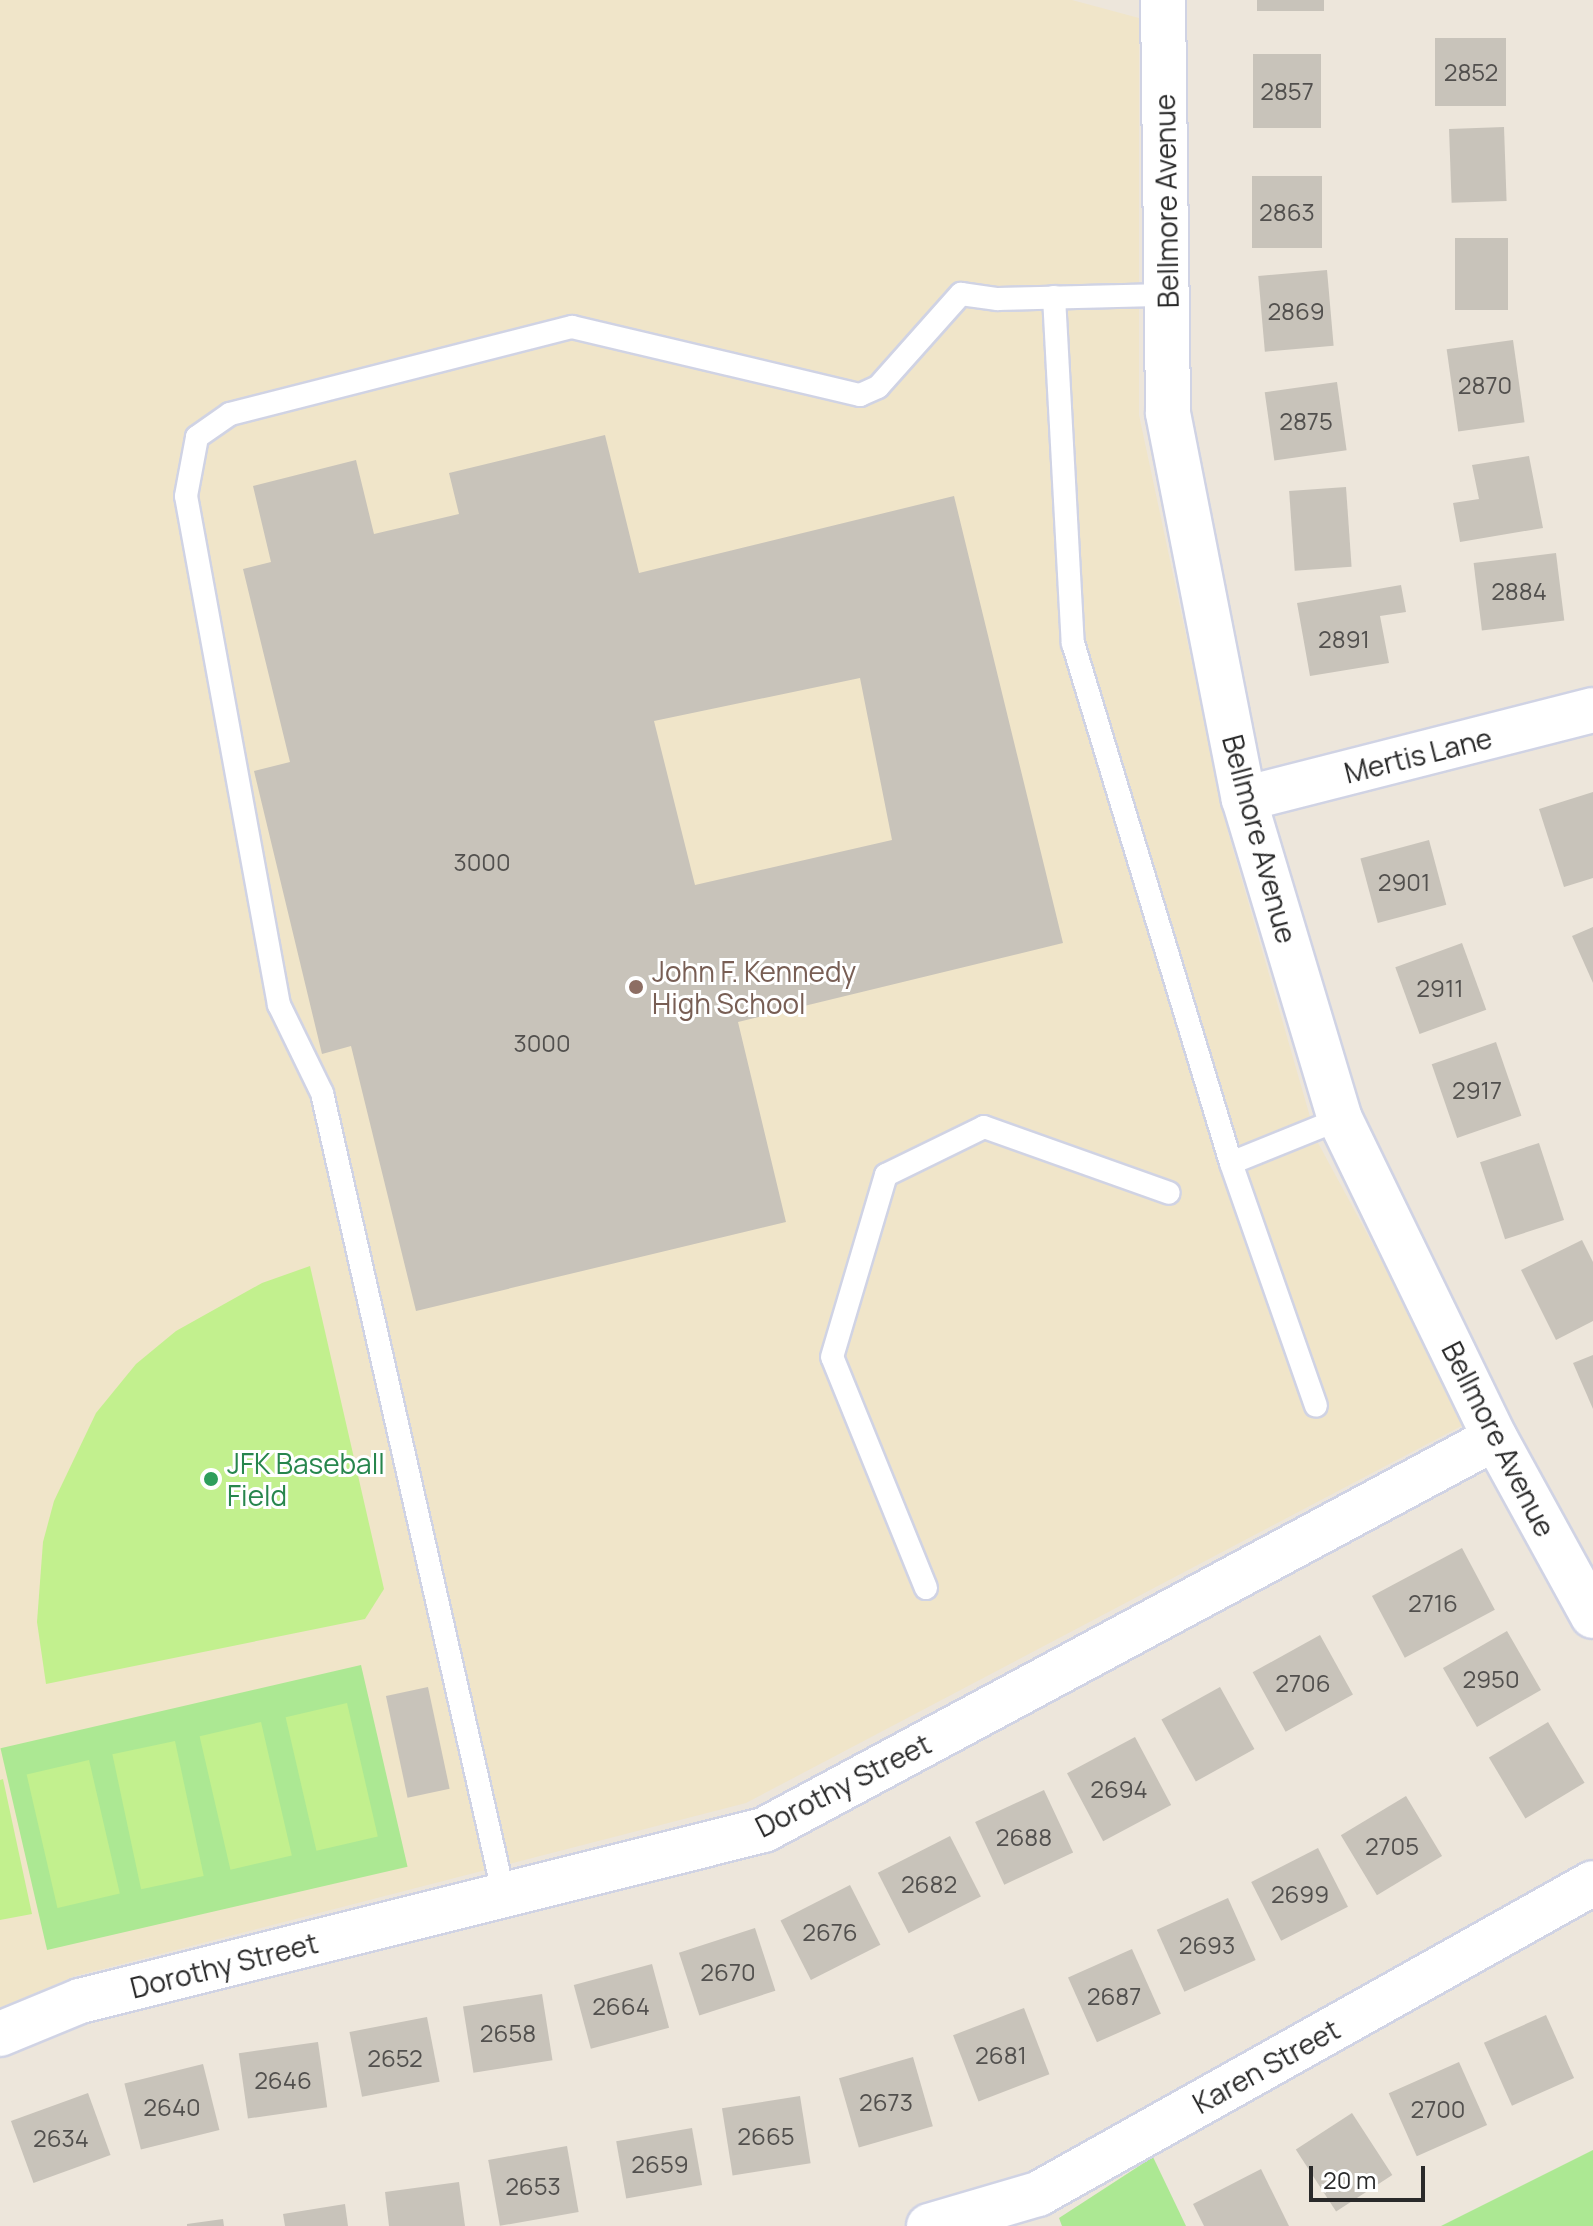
<!DOCTYPE html>
<html>
<head>
<meta charset="utf-8">
<style>
  body { margin:0 }
  #map { position:relative; width:1593px; height:2226px; overflow:hidden; background:#ede6db; font-family:Manrope,sans-serif }
  div>[style] { position:absolute }
  .education>* { inset:0; background:#f0e5c9 }
  .green>* { inset:0; background:#ace893; transform-origin:0 0 }
  .pitch>* { inset:0; background:#c2f08e; transform-origin:0 0 }
  .building>* { inset:0; background:#c8c3ba; transform-origin:0 0 }
  .roads { filter:drop-shadow(2px 0 #d0d3e4) drop-shadow(-2px 0 #d0d3e4) drop-shadow(0 2px #d0d3e4) drop-shadow(0 -2px #d0d3e4) }
  .service>* { height:22px; margin:-11px; padding:0 11px; transform-origin:11px; border-radius:11px; background:#fff }
  .minor>* { height:44px; margin:-22px; padding:0 22px; transform-origin:22px; border-radius:22px; background:#fff }
  .dots>* { width:22px; height:22px; translate:-50% -50%; box-sizing:border-box; border:4px solid #fff; border-radius:50% }
  span { translate:-50% -50%; white-space:nowrap; text-align:center; line-height:1.15; -webkit-text-stroke:6px #fff; paint-order:stroke }
  .number-label { font-size:24px; color:#52504e }
  .number-label span { -webkit-text-stroke-width:0 }
  .street-label { font-size:28px; color:#2a2a2a }
  .education-label { font-size:28px; color:#785e54 }
  .left { translate:0 -50%; text-align:left }
  .leisure-label { font-size:28px; color:#27864d }
  .scale { position:absolute; left:1309px; top:2166px; width:116px; height:36px; box-sizing:border-box; border:4px solid #2a2a2a; border-top:0; padding-left:10px; font-size:24px; line-height:28px; white-space:nowrap; color:#2a2a2a; -webkit-text-stroke:6px #fff; paint-order:stroke }
</style>
</head>
<body>
<div id="map">
  <div class="education">
    <div style="clip-path:polygon(0 0,1072px 0,1139px 18px,1139px 415px,1228px 832px,1317px 1141px,1469px 1422px,746px 1803px,75px 1976px,0 2008px)"></div>
  </div>
  <div class="green">
    <div style="left:361px;top:1665px;width:207px;height:370px;rotate:77deg"></div>
    <div style="clip-path:polygon(1593px 2150px,1593px 2226px,1441px 2226px)"></div>
    <div style="clip-path:polygon(1153px 2157px,1186px 2226px,1062px 2226px,1059px 2218px)"></div>
  </div>
  <div class="pitch">
    <div style="clip-path:polygon(310px 1266px,384px 1589px,365px 1619px,46px 1684px,37px 1622px,43px 1542px,54px 1501px,96px 1413px,136px 1364px,176px 1331px,262px 1283px)"></div>
    <div style="left:347px;top:1703px;width:137px;height:63px;rotate:77deg"></div>
    <div style="left:261px;top:1722px;width:137px;height:63px;rotate:77deg"></div>
    <div style="left:175px;top:1741px;width:138px;height:64px;rotate:78deg"></div>
    <div style="left:89px;top:1760px;width:137px;height:64px;rotate:77deg"></div>
    <div style="clip-path:polygon(3px 1779px,32px 1914px,0 1920px,0 1780px)"></div>
  </div>
  <div class="building">
    <div style="left:1257px;top:0;width:67px;height:11px"></div>
    <div style="left:1435px;top:38px;width:71px;height:68px"></div>
    <div style="left:1253px;top:54px;width:68px;height:74px"></div>
    <div style="left:1504px;top:127px;width:74px;height:55px;rotate:88deg"></div>
    <div style="left:1252px;top:176px;width:70px;height:72px"></div>
    <div style="left:1455px;top:238px;width:53px;height:72px"></div>
    <div style="left:1327px;top:270px;width:76px;height:69px;rotate:85deg"></div>
    <div style="left:1513px;top:340px;width:83px;height:67px;rotate:82deg"></div>
    <div style="left:1337px;top:382px;width:69px;height:73px;rotate:82deg"></div>
    <div style="clip-path:polygon(evenodd,605px 435px,639px 573px,954px 496px,1063px 943px,738px 1022px,786px 1222px,416px 1311px,351px 1046px,322px 1054px,254px 771px,290px 762px,243px 569px,271px 562px,253px 486px,356px 460px,374px 534px,459px 514px,449px 473px,605px 435px,860px 678px,892px 840px,695px 885px,654px 721px,860px 678px)"></div>
    <div style="clip-path:polygon(1529px 456px,1543px 528px,1460px 542px,1453px 503px,1479px 499px,1472px 465px)"></div>
    <div style="left:1346px;top:487px;width:80px;height:57px;rotate:86deg"></div>
    <div style="left:1556px;top:553px;width:68px;height:83px;rotate:83deg"></div>
    <div style="clip-path:polygon(1401px 585px,1406px 612px,1380px 616px,1389px 663px,1310px 676px,1297px 603px)"></div>
    <div style="clip-path:polygon(1593px 792px,1593px 878px,1564px 887px,1539px 809px)"></div>
    <div style="left:1429px;top:840px;width:67px;height:71px;rotate:75deg"></div>
    <div style="clip-path:polygon(1593px 927px,1593px 983px,1572px 936px)"></div>
    <div style="left:1462px;top:943px;width:71px;height:71px;rotate:70deg"></div>
    <div style="left:1496px;top:1042px;width:78px;height:68px;rotate:71deg"></div>
    <div style="left:1539px;top:1143px;width:81px;height:62px;rotate:72deg"></div>
    <div style="clip-path:polygon(1582px 1240px,1593px 1262px,1593px 1321px,1556px 1340px,1521px 1270px)"></div>
    <div style="clip-path:polygon(1593px 1355px,1593px 1409px,1573px 1363px)"></div>
    <div style="left:1462px;top:1548px;width:70px;height:102px;rotate:62deg"></div>
    <div style="left:1507px;top:1631px;width:68px;height:74px;rotate:60deg"></div>
    <div style="left:1320px;top:1635px;width:68px;height:77px;rotate:61deg"></div>
    <div style="left:428px;top:1687px;width:104px;height:43px;rotate:78deg"></div>
    <div style="left:1220px;top:1687px;width:71px;height:67px;rotate:61deg"></div>
    <div style="left:1548px;top:1722px;width:71px;height:69px;rotate:59deg"></div>
    <div style="left:1135px;top:1737px;width:77px;height:77px;rotate:62deg"></div>
    <div style="left:1044px;top:1790px;width:69px;height:76px;rotate:65deg"></div>
    <div style="left:1406px;top:1796px;width:70px;height:76px;rotate:59deg"></div>
    <div style="left:950px;top:1836px;width:68px;height:81px;rotate:63deg"></div>
    <div style="left:1318px;top:1848px;width:66px;height:75px;rotate:63deg"></div>
    <div style="left:850px;top:1885px;width:67px;height:78px;rotate:63deg"></div>
    <div style="left:1228px;top:1898px;width:68px;height:78px;rotate:66deg"></div>
    <div style="left:755px;top:1928px;width:66px;height:80px;rotate:72deg"></div>
    <div style="left:1132px;top:1949px;width:71px;height:70px;rotate:66deg"></div>
    <div style="left:652px;top:1964px;width:66px;height:81px;rotate:75deg"></div>
    <div style="left:542px;top:1994px;width:67px;height:80px;rotate:81deg"></div>
    <div style="left:1024px;top:2008px;width:71px;height:76px;rotate:69deg"></div>
    <div style="left:1546px;top:2015px;width:69px;height:68px;rotate:66deg"></div>
    <div style="left:427px;top:2017px;width:66px;height:79px;rotate:79deg"></div>
    <div style="left:318px;top:2042px;width:66px;height:80px;rotate:82deg"></div>
    <div style="left:913px;top:2057px;width:72px;height:77px;rotate:74deg"></div>
    <div style="left:1459px;top:2062px;width:69px;height:77px;rotate:66deg"></div>
    <div style="left:203px;top:2064px;width:68px;height:81px;rotate:76deg"></div>
    <div style="left:88px;top:2093px;width:66px;height:82px;rotate:70deg"></div>
    <div style="left:800px;top:2096px;width:68px;height:79px;rotate:81deg"></div>
    <div style="left:1352px;top:2113px;width:74px;height:67px;rotate:57deg"></div>
    <div style="left:692px;top:2128px;width:58px;height:77px;rotate:80deg"></div>
    <div style="left:567px;top:2146px;width:67px;height:80px;rotate:80deg"></div>
    <div style="clip-path:polygon(1261px 2169px,1289px 2226px,1204px 2226px,1193px 2204px)"></div>
    <div style="clip-path:polygon(459px 2182px,465px 2226px,389px 2226px,385px 2192px)"></div>
    <div style="clip-path:polygon(345px 2204px,348px 2226px,285px 2226px,283px 2214px)"></div>
    <div style="clip-path:polygon(223px 2219px,224px 2226px,187px 2226px,187px 2224px)"></div>
  </div>
  <div class="roads">
    <div class="service">
      <div style="left:1054px;top:297px;width:347px;rotate:86.9deg"></div>
      <div style="left:1073px;top:643px;width:543px;rotate:73.1deg"></div>
      <div style="left:1231px;top:1163px;width:257px;rotate:70.7deg"></div>
      <div style="left:1231px;top:1163px;width:118px;rotate:-22deg"></div>
      <div style="left:926px;top:1588px;width:249px;rotate:-112.1deg"></div>
      <div style="left:832px;top:1357px;width:190px;rotate:-73.5deg"></div>
      <div style="left:886px;top:1175px;width:109px;rotate:-26.1deg"></div>
      <div style="left:984px;top:1127px;width:196px;rotate:19.6deg"></div>
      <div style="left:504px;top:1896px;width:823px;rotate:-102.77deg"></div>
      <div style="left:322px;top:1093px;width:98px;rotate:-116deg"></div>
      <div style="left:279px;top:1005px;width:517px;rotate:-100.35deg"></div>
      <div style="left:186px;top:496px;width:60px;rotate:-79.4deg"></div>
      <div style="left:197px;top:437px;width:40px;rotate:-34.9deg"></div>
      <div style="left:230px;top:414px;width:353px;rotate:-14.3deg"></div>
      <div style="left:572px;top:327px;width:296px;rotate:13.3deg"></div>
      <div style="left:860px;top:395px;width:20px;rotate:-24deg"></div>
      <div style="left:878px;top:387px;width:125px;rotate:-48.3deg"></div>
      <div style="left:961px;top:294px;width:37px;rotate:8deg"></div>
      <div style="left:998px;top:299px;width:168px;rotate:-1.4deg"></div>
    </div>
    <div class="minor">
      <div style="left:1163px;top:0;width:413px;rotate:89.3deg"></div>
      <div style="left:1168px;top:413px;width:393px;rotate:78.9deg"></div>
      <div style="left:1244px;top:799px;width:334px;rotate:73.3deg"></div>
      <div style="left:1340px;top:1119px;width:355px;rotate:64.1deg"></div>
      <div style="left:1495px;top:1438px;width:203px;rotate:61.2deg"></div>
      <div style="left:1244px;top:799px;width:360px;rotate:-14.3deg"></div>
      <div style="left:0;top:2034px;width:87px;rotate:-22.4deg"></div>
      <div style="left:80px;top:2001px;width:705px;rotate:-14.04deg"></div>
      <div style="left:764px;top:1830px;width:829px;rotate:-28.2deg"></div>
      <div style="left:929px;top:2226px;width:114px;rotate:-16.4deg"></div>
      <div style="left:1038px;top:2194px;width:636px;rotate:-29.26deg"></div>
    </div>
  </div>
  <div class="dots">
    <div style="left:636px;top:987px;background:#8d6e63"></div>
    <div style="left:211px;top:1479px;background:#2e9e5b"></div>
  </div>
  <div class="number-label">
    <span style="left:1471px;top:72px">2852</span>
    <span style="left:1287px;top:91px">2857</span>
    <span style="left:1287px;top:212px">2863</span>
    <span style="left:1296px;top:311px">2869</span>
    <span style="left:1485px;top:385px">2870</span>
    <span style="left:1306px;top:421px">2875</span>
    <span style="left:1519px;top:591px">2884</span>
    <span style="left:1344px;top:639px">2891</span>
    <span style="left:482px;top:862px">3000</span>
    <span style="left:1404px;top:882px">2901</span>
    <span style="left:1440px;top:988px">2911</span>
    <span style="left:542px;top:1043px">3000</span>
    <span style="left:1477px;top:1090px">2917</span>
    <span style="left:1433px;top:1603px">2716</span>
    <span style="left:1491px;top:1679px">2950</span>
    <span style="left:1303px;top:1683px">2706</span>
    <span style="left:1119px;top:1789px">2694</span>
    <span style="left:1024px;top:1837px">2688</span>
    <span style="left:1392px;top:1846px">2705</span>
    <span style="left:929px;top:1884px">2682</span>
    <span style="left:1300px;top:1894px">2699</span>
    <span style="left:830px;top:1932px">2676</span>
    <span style="left:1207px;top:1945px">2693</span>
    <span style="left:728px;top:1972px">2670</span>
    <span style="left:1114px;top:1996px">2687</span>
    <span style="left:621px;top:2006px">2664</span>
    <span style="left:508px;top:2033px">2658</span>
    <span style="left:1001px;top:2055px">2681</span>
    <span style="left:395px;top:2058px">2652</span>
    <span style="left:283px;top:2080px">2646</span>
    <span style="left:886px;top:2102px">2673</span>
    <span style="left:172px;top:2107px">2640</span>
    <span style="left:1438px;top:2109px">2700</span>
    <span style="left:766px;top:2136px">2665</span>
    <span style="left:61px;top:2138px">2634</span>
    <span style="left:660px;top:2164px">2659</span>
    <span style="left:533px;top:2186px">2653</span>
  </div>
  <div class="street-label">
    <span style="left:1166px;top:201px;rotate:-91deg">Bellmore Avenue</span>
    <span style="left:1418px;top:755px;rotate:-14deg">Mertis Lane</span>
    <span style="left:1260px;top:839px;rotate:75deg">Bellmore Avenue</span>
    <span style="left:1499px;top:1439px;rotate:63deg">Bellmore Avenue</span>
    <span style="left:843px;top:1785px;rotate:-27deg">Dorothy Street</span>
    <span style="left:224px;top:1965px;rotate:-14deg">Dorothy Street</span>
    <span style="left:1266px;top:2066px;rotate:-29deg">Karen Street</span>
  </div>
  <div class="education-label">
    <span class="left" style="left:652px;top:987px">John F. Kennedy<br>High School</span>
  </div>
  <div class="leisure-label">
    <span class="left" style="left:227px;top:1479px">JFK Baseball<br>Field</span>
  </div>
  <div class="scale">20 m</div>
</div>
</body>
</html>
